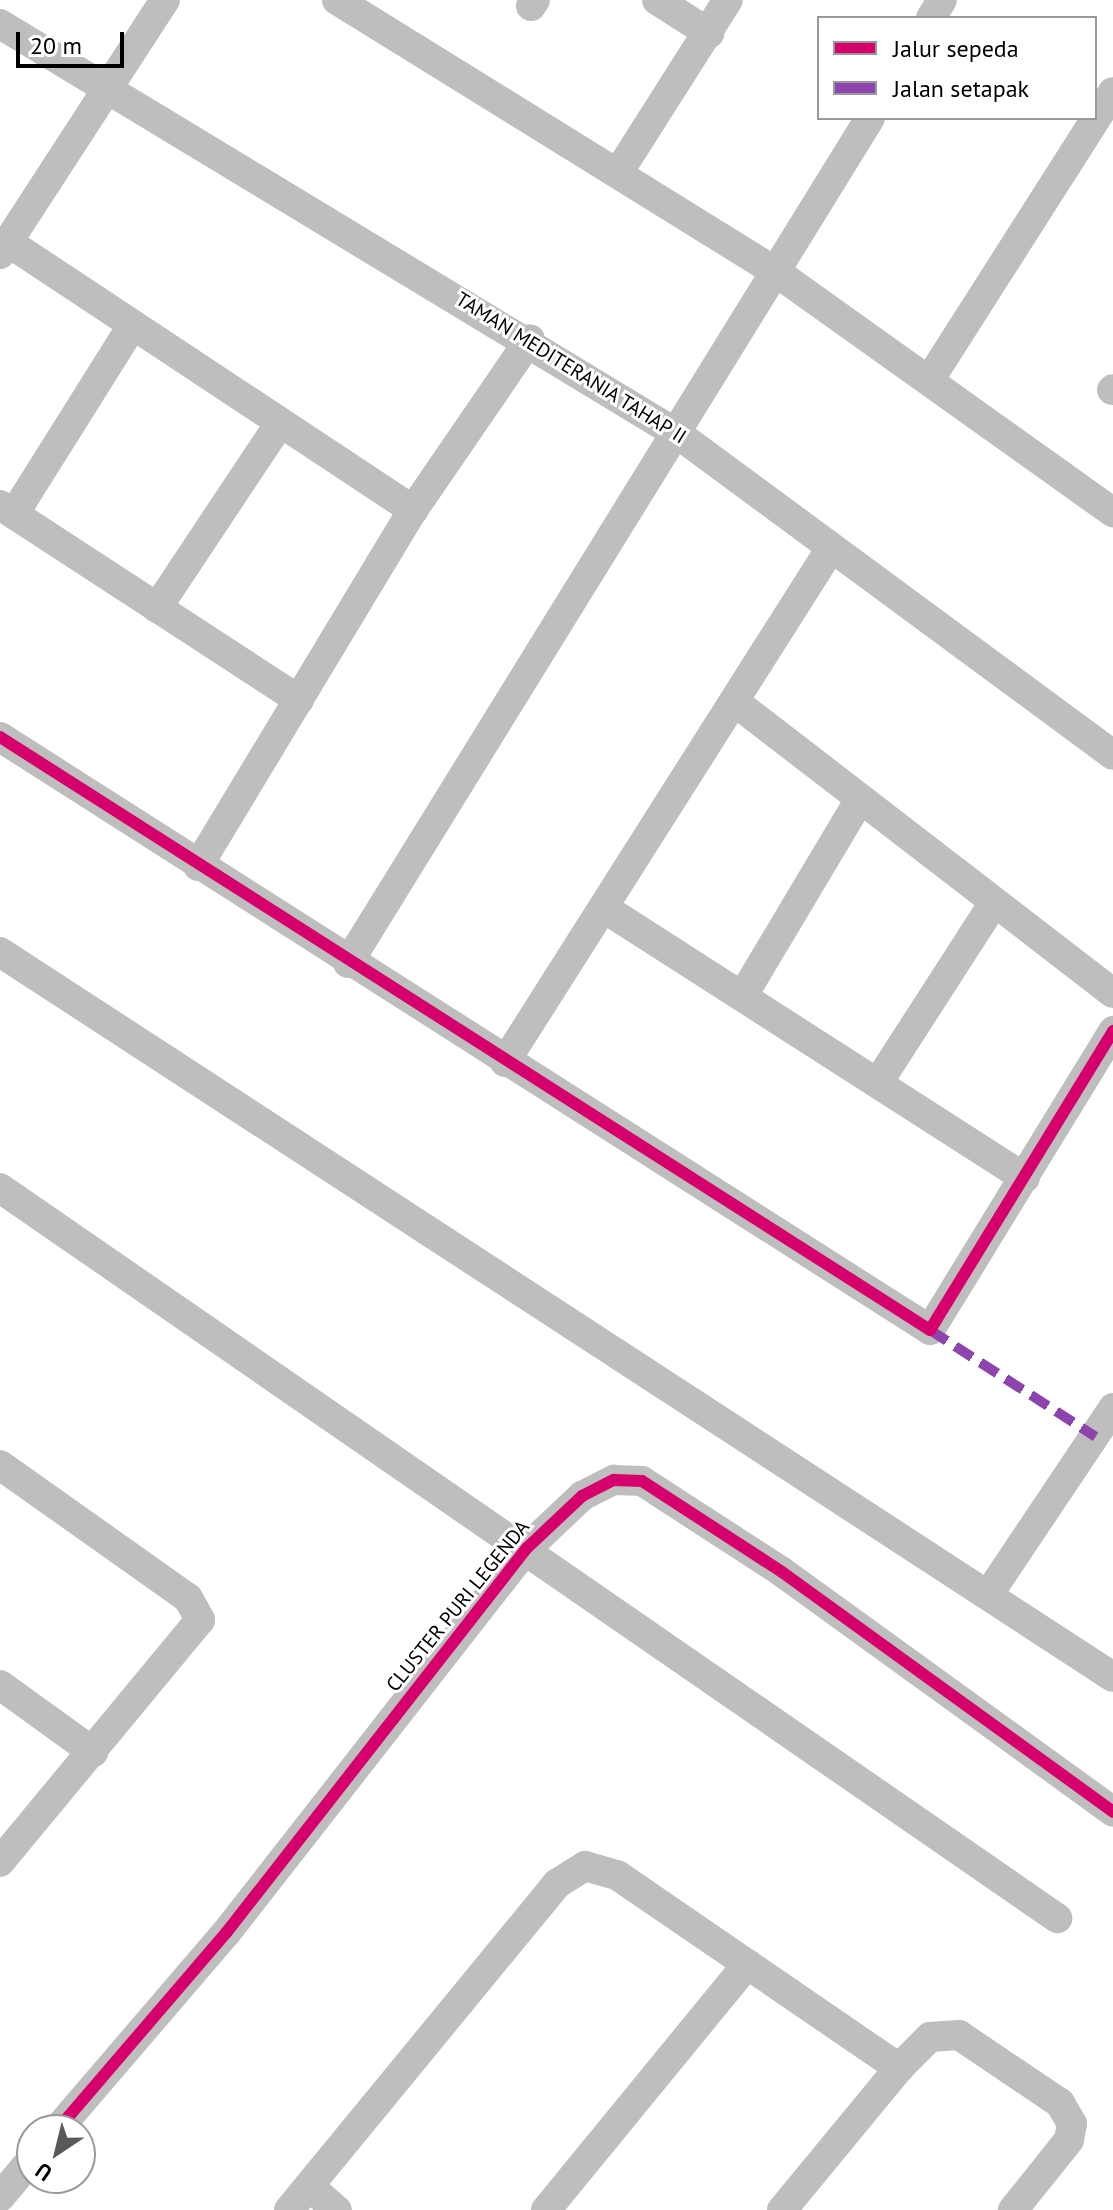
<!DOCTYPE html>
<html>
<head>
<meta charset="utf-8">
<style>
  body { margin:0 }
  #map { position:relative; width:1113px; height:2210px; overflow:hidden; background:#fff; font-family:"PT Sans",sans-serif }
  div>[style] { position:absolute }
  .street>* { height:30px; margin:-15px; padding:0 15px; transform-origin:15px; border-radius:15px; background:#bebebe }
  .quiet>* { height:10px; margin-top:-5px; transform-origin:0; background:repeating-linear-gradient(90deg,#8e44ad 0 20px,transparent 0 30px) }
  .cycleway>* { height:12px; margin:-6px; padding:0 6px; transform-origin:6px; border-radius:6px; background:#d6006c }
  span { translate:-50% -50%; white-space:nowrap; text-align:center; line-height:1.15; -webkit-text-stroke:6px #fff; paint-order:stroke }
  .street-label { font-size:20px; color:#000 }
  .legend { position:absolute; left:817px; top:16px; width:280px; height:104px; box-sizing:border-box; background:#fff; border:2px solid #999; margin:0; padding:10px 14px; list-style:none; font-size:24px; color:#000 }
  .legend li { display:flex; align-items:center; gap:16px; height:40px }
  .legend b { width:40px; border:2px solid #999 }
  .north { position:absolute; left:16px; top:2114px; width:80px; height:80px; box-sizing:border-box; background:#fff; border:2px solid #999; border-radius:50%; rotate:215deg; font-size:22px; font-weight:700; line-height:32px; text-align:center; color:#000 }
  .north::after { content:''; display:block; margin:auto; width:28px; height:36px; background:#595959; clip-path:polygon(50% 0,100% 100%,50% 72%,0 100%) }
  .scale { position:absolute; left:16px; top:32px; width:108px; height:36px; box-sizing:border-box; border:4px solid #000; border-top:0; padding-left:10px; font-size:24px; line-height:28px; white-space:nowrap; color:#000; -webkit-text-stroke:6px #fff; paint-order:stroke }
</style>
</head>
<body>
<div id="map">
  <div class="street">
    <div style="left:337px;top:0;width:516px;rotate:31.78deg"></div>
    <div style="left:776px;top:272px;width:414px;rotate:35.5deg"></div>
    <div style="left:657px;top:0;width:62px;rotate:32.4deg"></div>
    <div style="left:531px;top:6px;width:7px;rotate:-56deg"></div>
    <div style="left:931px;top:18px;width:21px;rotate:-59deg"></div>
    <div style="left:0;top:24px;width:794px;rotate:31.19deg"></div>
    <div style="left:679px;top:435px;width:539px;rotate:36.4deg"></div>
    <div style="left:618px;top:173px;width:205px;rotate:-57.6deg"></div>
    <div style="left:8px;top:242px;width:486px;rotate:33.5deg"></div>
    <div style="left:0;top:254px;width:303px;rotate:-57deg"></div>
    <div style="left:930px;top:379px;width:340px;rotate:-57.5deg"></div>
    <div style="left:1112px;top:390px;width:1px;rotate:-45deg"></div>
    <div style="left:0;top:505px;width:357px;rotate:33.1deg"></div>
    <div style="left:14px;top:514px;width:222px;rotate:-57.9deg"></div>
    <div style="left:157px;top:608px;width:222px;rotate:-56.4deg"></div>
    <div style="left:735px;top:702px;width:477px;rotate:37.6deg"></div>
    <div style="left:0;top:737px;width:1103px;rotate:32.52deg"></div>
    <div style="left:930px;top:1330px;width:351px;rotate:-58.5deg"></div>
    <div style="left:198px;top:866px;width:416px;rotate:-58.9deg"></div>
    <div style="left:413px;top:510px;width:207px;rotate:-55.6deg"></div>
    <div style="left:604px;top:908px;width:500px;rotate:32.67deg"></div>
    <div style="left:0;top:952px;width:1328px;rotate:33.08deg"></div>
    <div style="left:348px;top:963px;width:993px;rotate:-58.29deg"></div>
    <div style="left:745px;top:992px;width:222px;rotate:-59.2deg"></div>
    <div style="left:505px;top:1062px;width:609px;rotate:-57.62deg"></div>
    <div style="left:879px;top:1081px;width:211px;rotate:-57.2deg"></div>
    <div style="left:0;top:1188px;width:1285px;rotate:34.63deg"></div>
    <div style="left:0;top:1465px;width:230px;rotate:35.3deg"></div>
    <div style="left:188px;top:1598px;width:25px;rotate:61deg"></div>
    <div style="left:200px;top:1620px;width:314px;rotate:129.6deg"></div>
    <div style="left:988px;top:1595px;width:225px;rotate:-56.2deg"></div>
    <div style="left:0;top:1685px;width:115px;rotate:35.8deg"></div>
    <div style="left:57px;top:2130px;width:260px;rotate:-49.4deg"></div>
    <div style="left:226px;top:1933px;width:489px;rotate:-52deg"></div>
    <div style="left:527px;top:1548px;width:76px;rotate:-43.4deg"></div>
    <div style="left:582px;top:1496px;width:36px;rotate:-27deg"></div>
    <div style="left:614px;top:1480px;width:28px;rotate:2deg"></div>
    <div style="left:642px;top:1481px;width:167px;rotate:33deg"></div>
    <div style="left:782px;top:1572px;width:409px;rotate:35.9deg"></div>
    <div style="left:309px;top:2186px;width:37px;rotate:41deg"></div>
    <div style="left:0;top:2197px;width:50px;rotate:-49.9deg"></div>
    <div style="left:289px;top:2210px;width:423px;rotate:-50.6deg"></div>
    <div style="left:558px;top:1883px;width:32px;rotate:-32deg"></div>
    <div style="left:585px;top:1866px;width:33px;rotate:16deg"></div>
    <div style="left:617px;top:1875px;width:342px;rotate:34.4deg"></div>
    <div style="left:899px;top:2068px;width:44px;rotate:-45deg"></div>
    <div style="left:930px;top:2037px;width:29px;rotate:-4deg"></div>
    <div style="left:959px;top:2035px;width:122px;rotate:34deg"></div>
    <div style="left:1060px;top:2103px;width:24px;rotate:60deg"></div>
    <div style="left:1072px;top:2124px;width:16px;rotate:101deg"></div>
    <div style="left:1069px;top:2140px;width:90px;rotate:128.7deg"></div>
    <div style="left:546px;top:2210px;width:318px;rotate:-50.7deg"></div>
    <div style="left:782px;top:2210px;width:184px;rotate:-50.5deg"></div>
  </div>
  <div class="quiet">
    <div style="left:930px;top:1330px;width:197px;rotate:32.8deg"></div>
  </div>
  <div class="cycleway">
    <div style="left:0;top:737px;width:1103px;rotate:32.52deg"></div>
    <div style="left:930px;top:1330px;width:351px;rotate:-58.5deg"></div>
    <div style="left:57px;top:2130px;width:260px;rotate:-49.4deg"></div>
    <div style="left:226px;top:1933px;width:489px;rotate:-52deg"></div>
    <div style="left:527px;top:1548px;width:76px;rotate:-43.4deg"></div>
    <div style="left:582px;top:1496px;width:36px;rotate:-27deg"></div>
    <div style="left:614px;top:1480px;width:28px;rotate:2deg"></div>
    <div style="left:642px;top:1481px;width:167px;rotate:33deg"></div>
    <div style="left:782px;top:1572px;width:409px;rotate:35.9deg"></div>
  </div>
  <div class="street-label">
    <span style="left:571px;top:368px;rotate:32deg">TAMAN MEDITERANIA TAHAP II</span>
    <span style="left:458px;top:1606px;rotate:-51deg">CLUSTER PURI LEGENDA</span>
  </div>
  <ul class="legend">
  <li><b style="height:10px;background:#d6006c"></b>Jalur sepeda</li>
  <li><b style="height:10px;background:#8e44ad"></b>Jalan setapak</li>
  </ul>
  <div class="north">U</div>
  <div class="scale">20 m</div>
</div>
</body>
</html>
